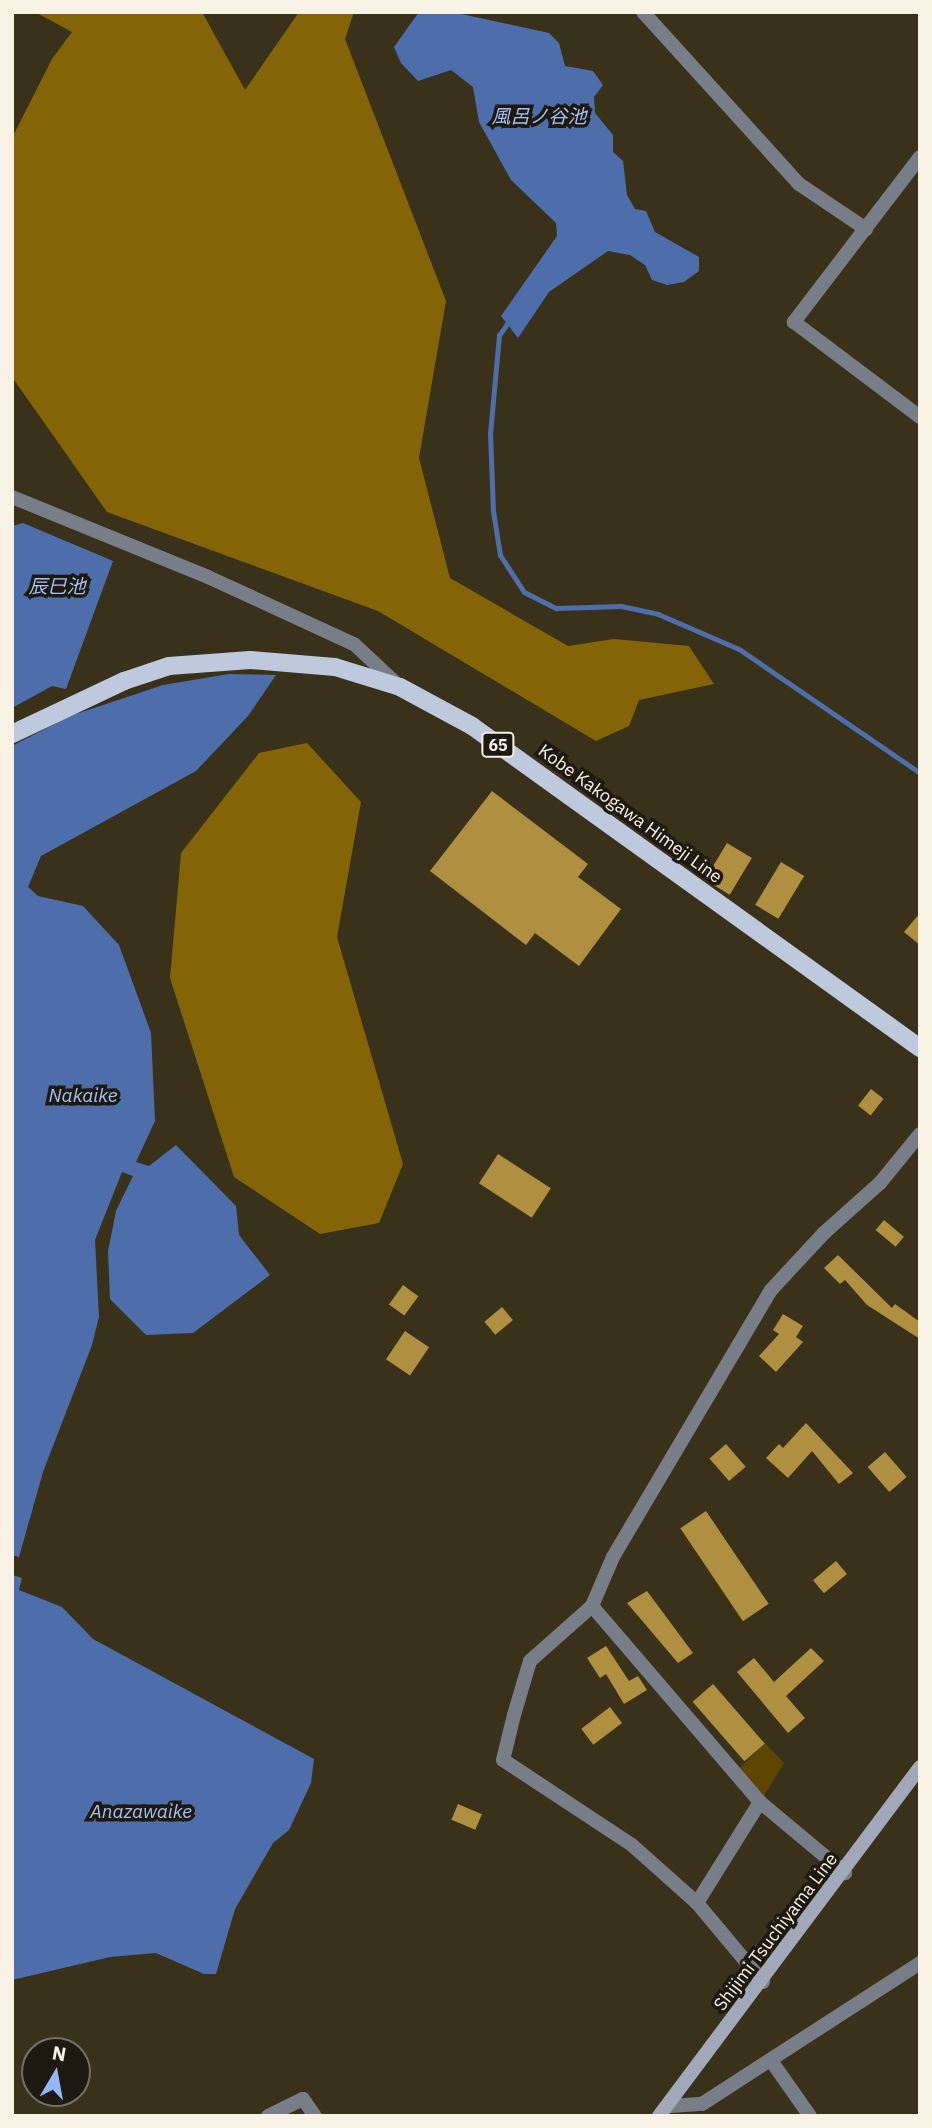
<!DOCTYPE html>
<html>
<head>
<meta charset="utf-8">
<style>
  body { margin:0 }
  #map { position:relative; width:932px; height:2128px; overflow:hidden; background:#3a311b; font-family:"IBM Plex Sans","Noto Sans JP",sans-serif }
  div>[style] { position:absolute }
  .green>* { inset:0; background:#5c4601 }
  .forest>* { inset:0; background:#836507 }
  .water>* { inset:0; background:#4d6eab }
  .stream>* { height:5px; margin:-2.5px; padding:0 2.5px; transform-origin:2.5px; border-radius:2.5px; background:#4d6eab }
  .building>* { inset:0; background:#af9041; transform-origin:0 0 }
  .minor>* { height:14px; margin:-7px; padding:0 7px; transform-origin:7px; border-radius:7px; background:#787e88 }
  .secondary>* { height:14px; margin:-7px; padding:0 7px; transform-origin:7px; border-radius:7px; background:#a0a8b9 }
  .primary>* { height:18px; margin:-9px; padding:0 9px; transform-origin:9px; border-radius:9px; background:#bec9de }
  span { translate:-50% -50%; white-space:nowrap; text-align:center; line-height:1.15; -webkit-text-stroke:7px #1d1910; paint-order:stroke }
  .shield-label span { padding:2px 5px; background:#1d1910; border:2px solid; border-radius:5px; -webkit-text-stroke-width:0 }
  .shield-label { font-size:16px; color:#f9f3e5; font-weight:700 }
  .street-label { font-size:18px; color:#f9f3e5 }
  .water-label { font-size:19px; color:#a5c1f5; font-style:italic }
  .frame { position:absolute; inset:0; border:14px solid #f9f3e5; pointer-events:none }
  .north { position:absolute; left:21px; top:2037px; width:70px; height:70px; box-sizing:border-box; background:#1d1910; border:2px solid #757065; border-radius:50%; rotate:10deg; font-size:19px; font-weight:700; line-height:28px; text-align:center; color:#f9f3e5 }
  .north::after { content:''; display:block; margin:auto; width:24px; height:32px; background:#92b7fd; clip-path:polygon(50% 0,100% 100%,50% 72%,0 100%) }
</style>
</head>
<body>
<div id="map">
  <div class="green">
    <div style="clip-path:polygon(765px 1743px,784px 1763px,760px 1802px,735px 1773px)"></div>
  </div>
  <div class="forest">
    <div style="clip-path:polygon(35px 12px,202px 12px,245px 90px,299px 12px,354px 12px,345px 39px,446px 301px,419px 458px,450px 578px,568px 646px,614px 639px,689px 646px,714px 684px,639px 700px,629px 726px,596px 741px,378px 611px,107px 512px,12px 377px,12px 138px,52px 59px,72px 32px)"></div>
    <div style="clip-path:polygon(307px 743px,361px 802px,337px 937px,403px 1164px,379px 1223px,320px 1234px,234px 1177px,170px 978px,181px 853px,259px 753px)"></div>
  </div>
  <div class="water">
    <div style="clip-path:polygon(419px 12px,452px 12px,549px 33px,559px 43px,565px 66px,593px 71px,603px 85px,594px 97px,595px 113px,613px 135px,613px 152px,623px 161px,627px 195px,635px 209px,646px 211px,655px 232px,699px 257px,699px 271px,684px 282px,667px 285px,652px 280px,645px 265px,630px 255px,608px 251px,549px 292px,518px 338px,501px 316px,557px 236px,556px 223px,511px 180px,479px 122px,473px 87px,451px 70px,418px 81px,401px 63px,394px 47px)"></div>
    <div style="clip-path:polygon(23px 523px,113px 561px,66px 689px,52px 686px,12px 708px,12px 526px)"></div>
    <div style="clip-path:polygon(229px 674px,276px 675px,248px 716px,196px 771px,41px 856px,28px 887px,38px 896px,83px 906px,119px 945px,151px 1033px,155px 1121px,136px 1162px,149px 1166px,176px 1145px,236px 1206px,239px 1235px,270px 1275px,193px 1333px,146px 1335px,110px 1299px,108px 1251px,116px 1211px,133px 1176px,122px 1172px,95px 1240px,99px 1317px,92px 1345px,43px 1472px,19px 1557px,12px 1555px,12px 746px,70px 716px,163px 685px)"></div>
    <div style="clip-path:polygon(12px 1575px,22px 1578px,19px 1590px,62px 1607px,93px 1639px,314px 1759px,311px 1783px,289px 1830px,273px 1843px,235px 1909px,216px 1974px,204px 1974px,156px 1953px,110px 1957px,12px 1980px)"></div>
  </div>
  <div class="stream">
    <div style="left:511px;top:318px;width:21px;rotate:125deg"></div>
    <div style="left:499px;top:335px;width:98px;rotate:95.2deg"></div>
    <div style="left:490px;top:433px;width:78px;rotate:87.8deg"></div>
    <div style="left:493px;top:511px;width:45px;rotate:81deg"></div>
    <div style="left:500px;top:555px;width:44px;rotate:57deg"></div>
    <div style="left:524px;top:592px;width:36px;rotate:27deg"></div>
    <div style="left:556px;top:608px;width:65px;rotate:-1.8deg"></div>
    <div style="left:621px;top:606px;width:38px;rotate:12deg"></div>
    <div style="left:658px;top:614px;width:88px;rotate:23.4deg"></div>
    <div style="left:739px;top:649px;width:219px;rotate:34.4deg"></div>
  </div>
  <div class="building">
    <div style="clip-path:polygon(492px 791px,588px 864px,578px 877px,621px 909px,579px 966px,535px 933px,526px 945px,430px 871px)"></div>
    <div style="left:727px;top:843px;width:29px;height:43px;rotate:31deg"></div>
    <div style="left:781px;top:862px;width:27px;height:50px;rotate:31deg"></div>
    <div style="clip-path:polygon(920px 913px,920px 945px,904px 932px)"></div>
    <div style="left:871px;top:1089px;width:16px;height:21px;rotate:38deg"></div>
    <div style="left:498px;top:1154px;width:63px;height:35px;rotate:33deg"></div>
    <div style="left:884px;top:1220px;width:26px;height:13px;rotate:40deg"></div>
    <div style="clip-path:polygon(838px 1255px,892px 1308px,895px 1304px,920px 1322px,920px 1339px,867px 1305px,845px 1280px,840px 1284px,824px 1268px)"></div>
    <div style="left:403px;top:1285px;width:19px;height:24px;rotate:36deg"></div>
    <div style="left:502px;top:1307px;width:17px;height:23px;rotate:50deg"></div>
    <div style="clip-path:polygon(783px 1314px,803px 1326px,796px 1337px,803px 1342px,776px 1372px,759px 1356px,779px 1334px,773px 1330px)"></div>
    <div style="left:405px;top:1331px;width:29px;height:34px;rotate:34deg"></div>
    <div style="clip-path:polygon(806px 1423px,853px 1473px,839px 1484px,812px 1451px,788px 1478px,766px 1458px,779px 1444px,783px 1448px)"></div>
    <div style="left:726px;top:1444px;width:30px;height:22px;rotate:49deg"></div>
    <div style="left:885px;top:1452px;width:33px;height:23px;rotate:49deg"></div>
    <div style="left:706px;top:1511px;width:112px;height:31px;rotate:56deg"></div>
    <div style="left:836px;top:1561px;width:17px;height:30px;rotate:50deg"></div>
    <div style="clip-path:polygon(647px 1591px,693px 1653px,678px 1663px,627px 1603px)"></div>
    <div style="clip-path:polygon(606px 1646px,629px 1681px,638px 1676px,647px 1690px,624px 1704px,606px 1674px,600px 1678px,587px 1658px)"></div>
    <div style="clip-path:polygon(811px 1648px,824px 1661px,786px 1696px,805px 1718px,788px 1733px,737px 1672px,754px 1658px,774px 1682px)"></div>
    <div style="left:713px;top:1684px;width:79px;height:27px;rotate:49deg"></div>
    <div style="left:610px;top:1707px;width:20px;height:36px;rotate:53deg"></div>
    <div style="left:458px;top:1804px;width:26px;height:17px;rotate:23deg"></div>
  </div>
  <div class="minor">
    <div style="left:643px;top:12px;width:232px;rotate:47.8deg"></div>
    <div style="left:799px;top:184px;width:81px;rotate:33.9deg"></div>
    <div style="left:920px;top:157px;width:208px;rotate:127.4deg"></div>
    <div style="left:794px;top:322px;width:158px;rotate:37deg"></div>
    <div style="left:12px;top:497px;width:212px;rotate:22.2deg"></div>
    <div style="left:208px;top:577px;width:161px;rotate:24.7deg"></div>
    <div style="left:354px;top:644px;width:62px;rotate:43deg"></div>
    <div style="left:592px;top:1606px;width:258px;rotate:49.4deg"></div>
    <div style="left:760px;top:1802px;width:111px;rotate:39.9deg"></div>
    <div style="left:760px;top:1802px;width:119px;rotate:122deg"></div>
    <div style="left:697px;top:1903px;width:103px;rotate:50.1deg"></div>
    <div style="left:697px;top:1903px;width:87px;rotate:-138.3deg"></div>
    <div style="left:632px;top:1845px;width:154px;rotate:-146.6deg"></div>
    <div style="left:503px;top:1760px;width:46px;rotate:-76.3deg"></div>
    <div style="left:514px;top:1715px;width:56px;rotate:-73.5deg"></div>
    <div style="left:530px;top:1661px;width:83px;rotate:-41.6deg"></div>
    <div style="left:592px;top:1606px;width:53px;rotate:-66.8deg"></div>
    <div style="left:613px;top:1557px;width:310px;rotate:-59.4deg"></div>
    <div style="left:771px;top:1290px;width:78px;rotate:-47.1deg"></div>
    <div style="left:824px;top:1233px;width:75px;rotate:-41.8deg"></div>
    <div style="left:880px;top:1183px;width:63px;rotate:-50.8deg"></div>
    <div style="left:772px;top:2062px;width:66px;rotate:54.9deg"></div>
    <div style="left:671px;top:2106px;width:31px;rotate:-4deg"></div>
    <div style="left:702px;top:2104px;width:260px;rotate:-32.9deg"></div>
    <div style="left:268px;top:2116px;width:39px;rotate:-26deg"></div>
    <div style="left:303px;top:2099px;width:21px;rotate:55deg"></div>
  </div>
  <div class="secondary">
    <div style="left:659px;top:2116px;width:436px;rotate:-53.2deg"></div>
  </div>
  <div class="primary">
    <div style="left:12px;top:734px;width:124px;rotate:-25.3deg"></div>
    <div style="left:124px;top:681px;width:47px;rotate:-18.4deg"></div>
    <div style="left:169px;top:666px;width:81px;rotate:-4.2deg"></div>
    <div style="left:250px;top:660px;width:85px;rotate:4.7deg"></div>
    <div style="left:335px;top:667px;width:68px;rotate:17.1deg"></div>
    <div style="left:400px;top:687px;width:82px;rotate:28.4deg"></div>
    <div style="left:472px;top:726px;width:552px;rotate:35.71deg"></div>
  </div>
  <div class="shield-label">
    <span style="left:498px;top:745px">65</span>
  </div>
  <div class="street-label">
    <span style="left:630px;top:814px;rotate:36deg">Kobe Kakogawa Himeji Line</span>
    <span style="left:776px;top:1932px;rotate:-53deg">Shijimi Tsuchiyama Line</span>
  </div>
  <div class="water-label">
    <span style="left:539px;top:117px">風呂ノ谷池</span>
    <span style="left:57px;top:587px">辰巳池</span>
    <span style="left:83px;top:1096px">Nakaike</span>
    <span style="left:141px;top:1812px">Anazawaike</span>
  </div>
  <div class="frame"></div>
  <div class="north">N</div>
</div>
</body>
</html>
